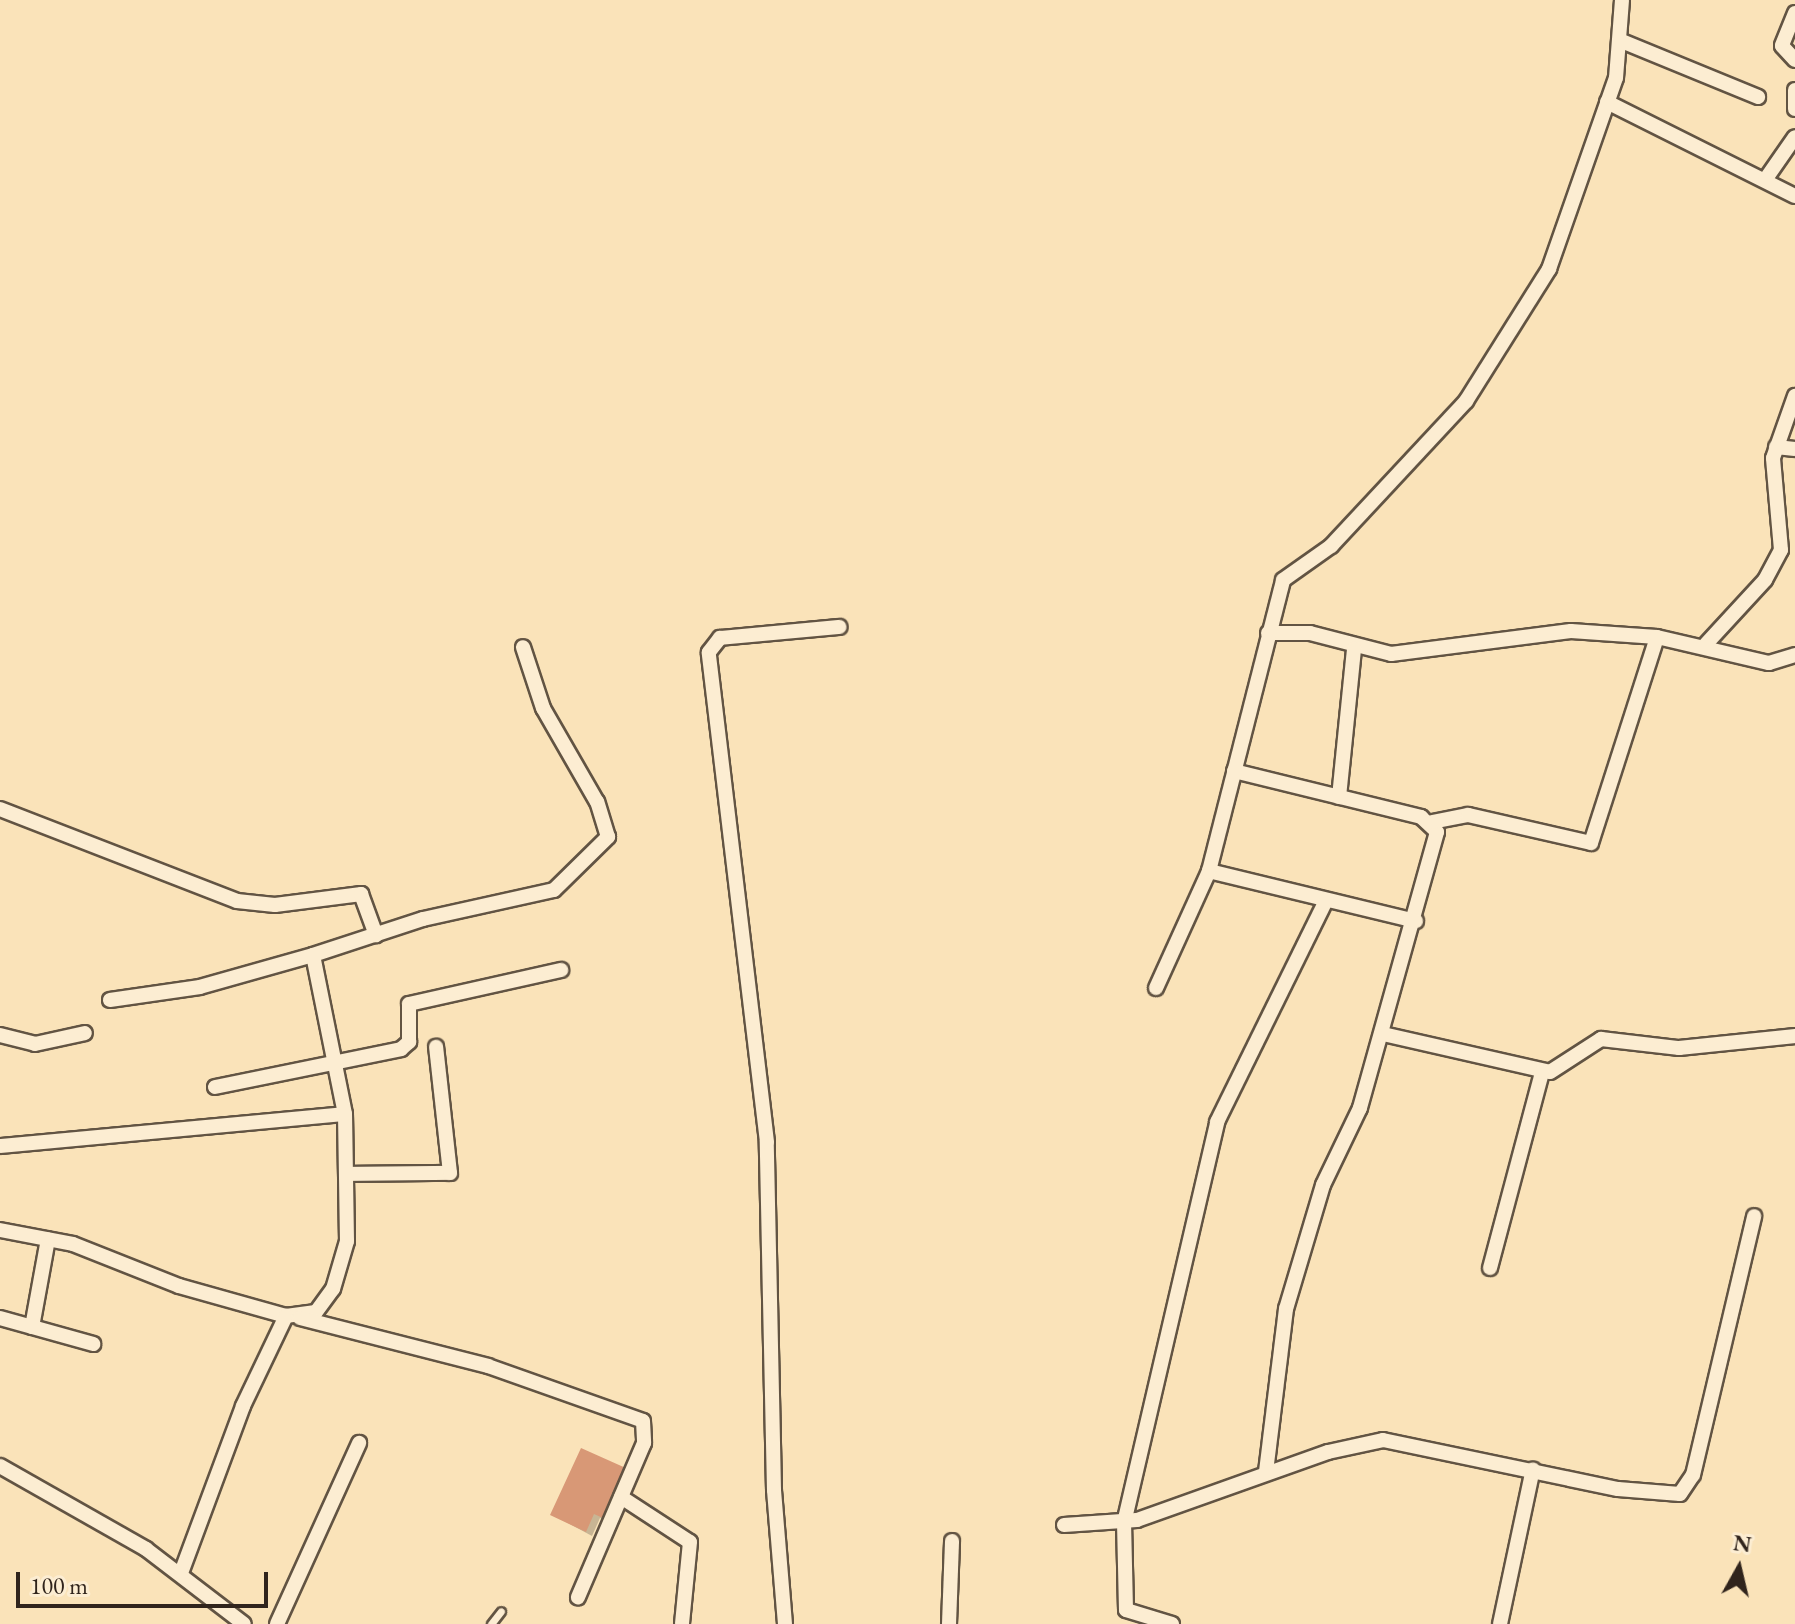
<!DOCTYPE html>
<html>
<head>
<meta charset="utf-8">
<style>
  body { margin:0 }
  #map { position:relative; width:1795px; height:1624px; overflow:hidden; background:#fae3b9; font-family:"EB Garamond",serif }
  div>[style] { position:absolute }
  .shadow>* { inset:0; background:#0003 }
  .building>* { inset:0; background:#d89876 }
  .roads { filter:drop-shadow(2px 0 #625443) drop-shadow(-2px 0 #625443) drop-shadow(0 2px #625443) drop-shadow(0 -2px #625443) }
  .service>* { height:7px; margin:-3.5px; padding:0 3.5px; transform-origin:3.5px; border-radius:3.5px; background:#fcedd2 }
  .minor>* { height:14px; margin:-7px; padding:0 7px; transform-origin:7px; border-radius:7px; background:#fcedd2 }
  span { translate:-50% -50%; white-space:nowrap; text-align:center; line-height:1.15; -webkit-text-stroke:6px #fcedd2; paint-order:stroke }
  .north { position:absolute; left:1699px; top:1528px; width:80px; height:80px; -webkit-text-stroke:6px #fcedd2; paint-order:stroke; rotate:8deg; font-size:22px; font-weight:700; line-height:32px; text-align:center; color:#30241c }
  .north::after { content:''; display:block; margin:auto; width:28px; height:36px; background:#30241c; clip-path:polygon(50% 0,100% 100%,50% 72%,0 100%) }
  .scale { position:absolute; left:16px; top:1572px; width:252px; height:36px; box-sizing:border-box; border:4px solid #30241c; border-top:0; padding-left:10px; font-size:24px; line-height:28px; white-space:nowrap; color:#30241c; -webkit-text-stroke:6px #fcedd2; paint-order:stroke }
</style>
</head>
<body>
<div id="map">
  <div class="shadow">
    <div style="clip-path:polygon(627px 1471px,611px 1524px,600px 1518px,592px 1536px,553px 1515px)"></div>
  </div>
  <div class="building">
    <div style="clip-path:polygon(581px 1448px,628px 1469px,605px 1519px,594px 1514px,586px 1532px,550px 1515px)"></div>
  </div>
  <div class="roads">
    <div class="service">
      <div style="left:491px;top:1624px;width:16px;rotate:-52deg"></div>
    </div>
    <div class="minor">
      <div style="left:1795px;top:13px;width:35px;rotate:112deg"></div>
      <div style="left:1782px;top:46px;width:19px;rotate:47deg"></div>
      <div style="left:1624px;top:42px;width:145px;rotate:22.3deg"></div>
      <div style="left:1795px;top:90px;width:19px;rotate:90deg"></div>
      <div style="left:1607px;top:102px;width:210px;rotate:26.6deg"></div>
      <div style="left:1765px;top:180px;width:52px;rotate:-55.1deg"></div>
      <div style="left:1776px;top:447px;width:19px;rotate:6deg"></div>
      <div style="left:1268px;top:633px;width:42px"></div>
      <div style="left:1310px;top:633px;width:84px;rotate:14.5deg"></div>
      <div style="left:1391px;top:654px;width:181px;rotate:-7.3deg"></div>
      <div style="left:1571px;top:631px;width:86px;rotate:4deg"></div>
      <div style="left:1706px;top:644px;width:87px;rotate:-47.3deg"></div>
      <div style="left:1765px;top:580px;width:34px;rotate:-62deg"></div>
      <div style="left:1781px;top:550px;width:92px;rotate:-95deg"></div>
      <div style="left:1773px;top:458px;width:66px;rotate:-70.5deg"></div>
      <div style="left:1234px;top:771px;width:193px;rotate:13.8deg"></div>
      <div style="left:1421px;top:817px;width:22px;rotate:43deg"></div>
      <div style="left:1437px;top:832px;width:287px;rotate:105.6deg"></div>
      <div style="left:1360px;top:1108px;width:85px;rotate:115.7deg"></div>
      <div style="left:1323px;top:1185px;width:129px;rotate:106.6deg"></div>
      <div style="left:1286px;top:1309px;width:164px;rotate:97deg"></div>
      <div style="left:1339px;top:797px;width:149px;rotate:-84.2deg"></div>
      <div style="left:0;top:809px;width:254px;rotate:21.2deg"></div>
      <div style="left:237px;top:901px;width:38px;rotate:6deg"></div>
      <div style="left:275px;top:905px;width:87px;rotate:-7.3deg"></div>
      <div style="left:361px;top:894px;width:44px;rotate:69.9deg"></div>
      <div style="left:1432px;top:822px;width:37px;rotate:-11deg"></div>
      <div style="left:1468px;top:815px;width:126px;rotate:12.8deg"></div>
      <div style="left:1591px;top:843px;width:216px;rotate:-72.2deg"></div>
      <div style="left:1657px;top:637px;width:115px;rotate:13.1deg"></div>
      <div style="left:1769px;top:663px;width:27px;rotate:-17deg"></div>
      <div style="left:1209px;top:871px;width:213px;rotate:13.6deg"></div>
      <div style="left:313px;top:955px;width:116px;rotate:-18.1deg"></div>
      <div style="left:423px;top:919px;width:134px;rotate:-12.5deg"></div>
      <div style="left:554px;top:890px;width:76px;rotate:-44.5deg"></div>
      <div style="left:608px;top:837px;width:37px;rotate:-107deg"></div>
      <div style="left:597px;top:802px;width:108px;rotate:-119.9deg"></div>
      <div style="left:543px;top:708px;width:64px;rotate:-108.2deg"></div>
      <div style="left:1156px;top:988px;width:128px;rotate:-65.6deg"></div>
      <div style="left:1209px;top:871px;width:300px;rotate:-75.7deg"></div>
      <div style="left:1283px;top:580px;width:59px;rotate:-35.3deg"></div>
      <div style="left:1331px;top:546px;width:198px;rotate:-47deg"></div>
      <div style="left:1466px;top:401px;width:156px;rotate:-57.8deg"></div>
      <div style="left:1549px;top:269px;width:202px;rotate:-70.7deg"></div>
      <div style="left:1616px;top:78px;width:78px;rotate:-85.6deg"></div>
      <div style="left:1383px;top:1034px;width:171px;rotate:12.8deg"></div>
      <div style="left:1550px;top:1072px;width:61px;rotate:-32.9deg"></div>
      <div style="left:1601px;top:1039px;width:79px;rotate:6.6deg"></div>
      <div style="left:1679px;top:1048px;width:117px;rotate:-5.9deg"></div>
      <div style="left:0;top:1035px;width:36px;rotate:14deg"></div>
      <div style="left:35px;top:1044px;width:51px;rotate:-12.4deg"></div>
      <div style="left:215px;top:1087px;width:190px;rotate:-11.5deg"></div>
      <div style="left:401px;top:1049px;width:11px;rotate:-41deg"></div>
      <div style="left:409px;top:1042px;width:38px;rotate:-90deg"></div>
      <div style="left:409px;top:1004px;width:156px;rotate:-12.6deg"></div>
      <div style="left:0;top:1146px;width:346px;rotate:-5.3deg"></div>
      <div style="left:347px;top:1174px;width:103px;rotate:-0.6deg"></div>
      <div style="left:450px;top:1173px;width:127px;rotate:-96.3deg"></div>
      <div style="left:0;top:1230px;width:74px;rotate:10.9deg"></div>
      <div style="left:73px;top:1244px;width:114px;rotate:21.6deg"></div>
      <div style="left:179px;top:1286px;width:111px;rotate:15.7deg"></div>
      <div style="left:286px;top:1316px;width:30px;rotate:-8deg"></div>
      <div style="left:316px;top:1312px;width:29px;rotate:-54deg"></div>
      <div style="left:333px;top:1289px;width:50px;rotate:-73.7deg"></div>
      <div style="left:347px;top:1241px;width:127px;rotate:-90.9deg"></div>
      <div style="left:345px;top:1114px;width:162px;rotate:-101.4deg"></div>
      <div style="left:313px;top:955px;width:117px;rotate:164.2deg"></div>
      <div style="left:200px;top:987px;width:91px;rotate:171.8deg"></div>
      <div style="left:1490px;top:1268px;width:203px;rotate:-75.1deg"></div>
      <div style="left:0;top:1318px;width:97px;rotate:15.6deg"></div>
      <div style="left:300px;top:1318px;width:194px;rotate:14.3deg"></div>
      <div style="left:488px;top:1366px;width:164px;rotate:19.5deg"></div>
      <div style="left:643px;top:1421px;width:22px;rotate:87deg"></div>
      <div style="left:644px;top:1443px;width:168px;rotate:113.2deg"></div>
      <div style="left:32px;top:1327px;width:89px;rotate:-79.7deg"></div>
      <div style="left:0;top:1466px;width:168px;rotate:29.6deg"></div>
      <div style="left:146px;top:1549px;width:123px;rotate:37.4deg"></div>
      <div style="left:621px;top:1497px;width:82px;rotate:33.1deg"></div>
      <div style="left:690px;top:1542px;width:82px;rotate:95.6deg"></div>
      <div style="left:1064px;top:1525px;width:73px;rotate:-3.9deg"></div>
      <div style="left:1137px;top:1520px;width:203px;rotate:-19.6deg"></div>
      <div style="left:1328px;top:1452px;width:56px;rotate:-12.3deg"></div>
      <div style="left:1383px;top:1440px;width:240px;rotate:11.8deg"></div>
      <div style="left:1618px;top:1489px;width:62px;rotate:4.6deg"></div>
      <div style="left:1680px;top:1494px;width:23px;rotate:-56deg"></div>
      <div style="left:1693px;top:1475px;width:266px;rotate:-76.7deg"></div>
      <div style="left:181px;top:1573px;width:178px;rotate:-69.6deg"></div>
      <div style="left:243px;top:1406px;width:100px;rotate:-64.5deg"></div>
      <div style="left:277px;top:1624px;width:199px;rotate:-65.6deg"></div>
      <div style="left:785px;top:1624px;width:134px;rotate:-94.7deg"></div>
      <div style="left:774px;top:1490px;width:348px;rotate:-91.2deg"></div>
      <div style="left:767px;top:1142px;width:493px;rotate:-96.8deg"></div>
      <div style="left:709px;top:652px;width:18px;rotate:-52deg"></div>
      <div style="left:720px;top:638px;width:120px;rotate:-5.3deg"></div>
      <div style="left:949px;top:1624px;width:83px;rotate:-87.9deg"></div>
      <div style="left:1172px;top:1624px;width:48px;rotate:-163.1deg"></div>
      <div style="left:1126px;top:1610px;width:87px;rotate:-91.3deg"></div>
      <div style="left:1124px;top:1523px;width:412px;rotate:-76.9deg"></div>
      <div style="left:1217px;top:1122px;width:247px;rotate:-63.8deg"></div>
      <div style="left:1500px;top:1624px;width:158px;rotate:-78deg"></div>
    </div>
  </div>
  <div class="north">N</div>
  <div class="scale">100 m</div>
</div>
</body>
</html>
